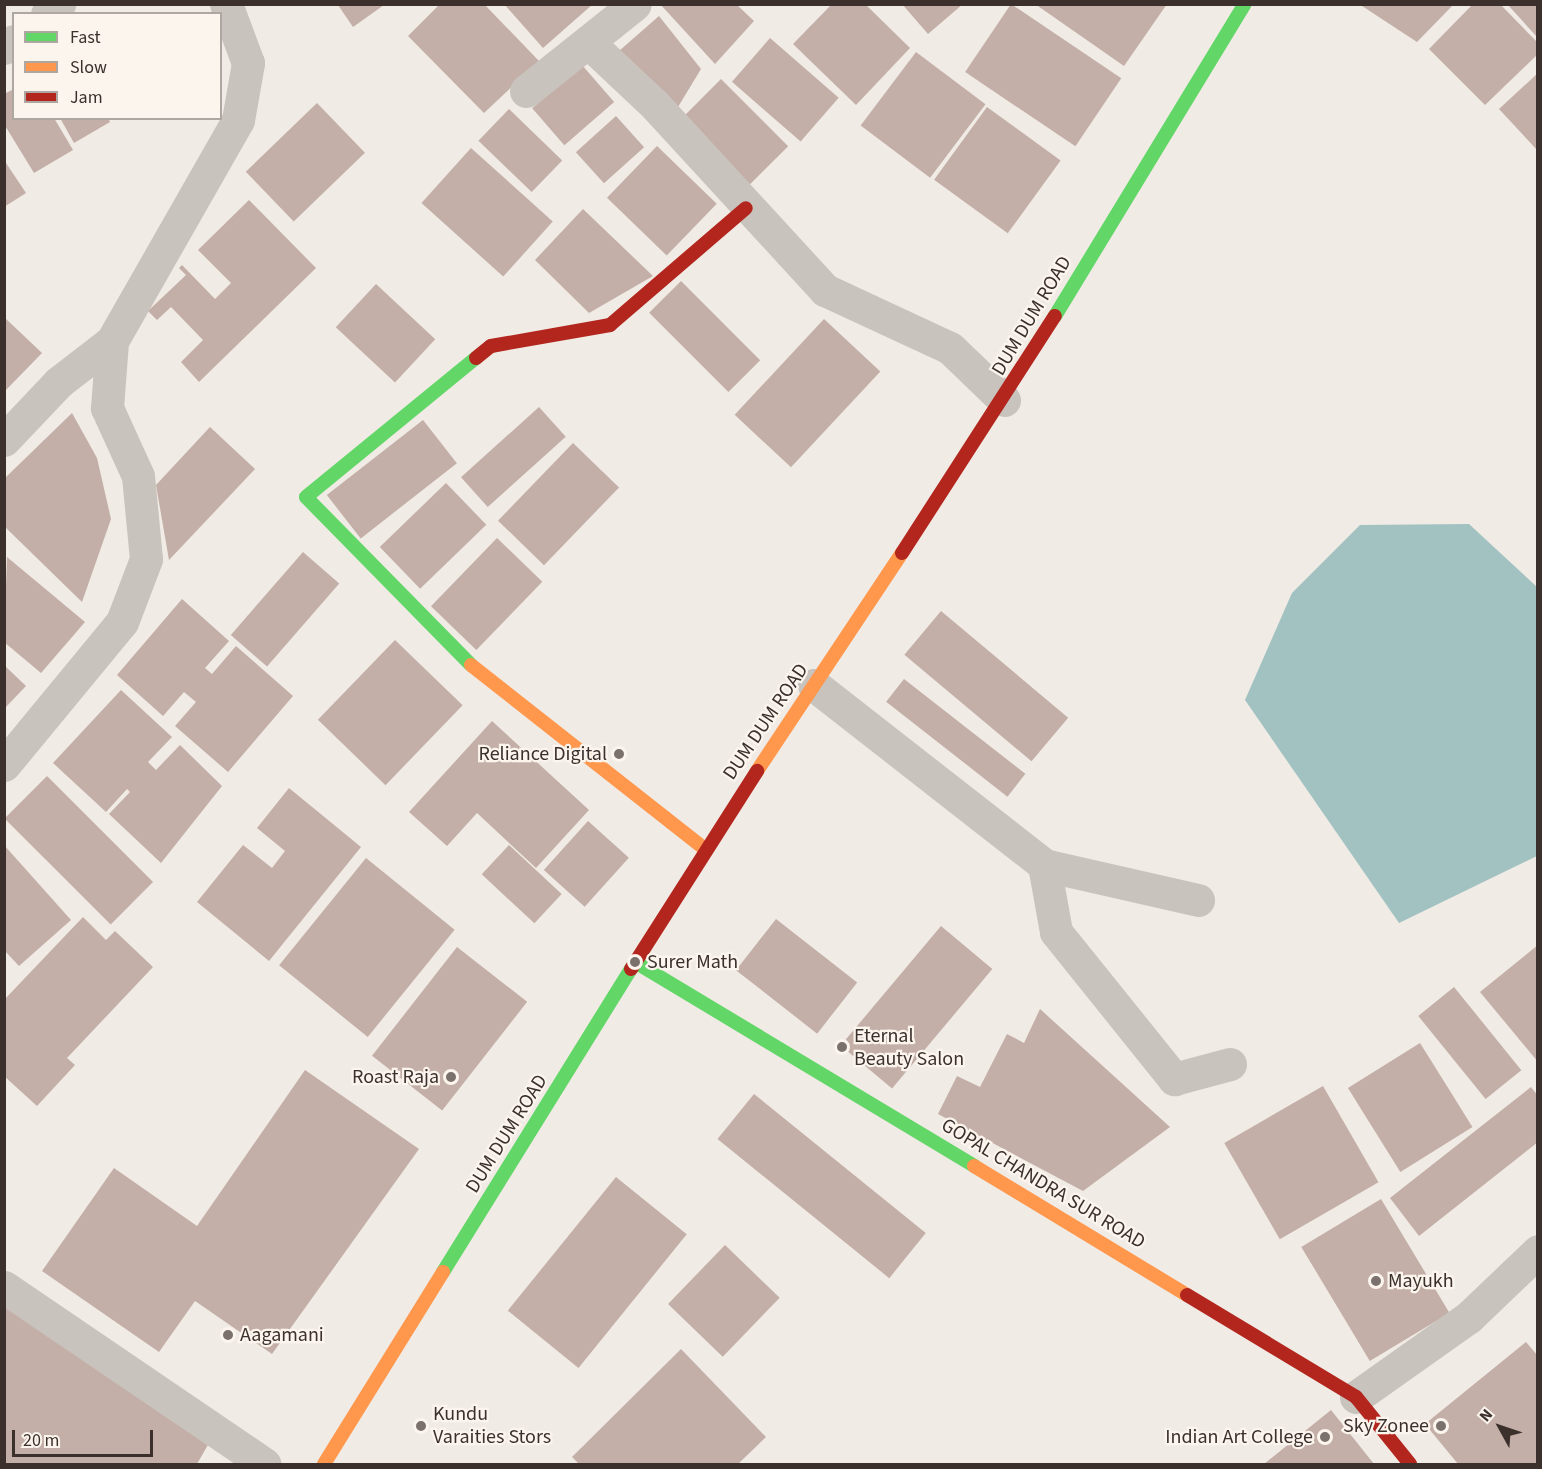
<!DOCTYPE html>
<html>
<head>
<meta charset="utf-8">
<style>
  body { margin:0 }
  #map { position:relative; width:1542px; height:1469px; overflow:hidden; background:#f0ebe5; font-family:"Source Sans 3",sans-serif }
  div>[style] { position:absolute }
  .water>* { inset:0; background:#a1c2c1 }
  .building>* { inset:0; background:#c3afa7; transform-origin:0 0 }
  .street>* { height:33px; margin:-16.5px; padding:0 16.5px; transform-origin:16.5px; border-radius:16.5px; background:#c9c3be }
  .fast>* { height:14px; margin:-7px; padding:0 7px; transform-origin:7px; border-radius:7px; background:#63d668 }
  .slow>* { height:14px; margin:-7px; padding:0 7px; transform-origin:7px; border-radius:7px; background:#ff974d }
  .jam>* { height:14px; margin:-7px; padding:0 7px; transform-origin:7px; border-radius:7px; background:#b3261e }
  .dots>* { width:16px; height:16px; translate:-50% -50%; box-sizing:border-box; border:3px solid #fbf5ee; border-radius:50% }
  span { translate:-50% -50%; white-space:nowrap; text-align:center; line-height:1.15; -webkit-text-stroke:4.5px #fbf5ee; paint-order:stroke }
  .street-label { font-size:20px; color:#3b302b }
  .poi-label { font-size:20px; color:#3b302b }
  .right { translate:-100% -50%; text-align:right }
  .left { translate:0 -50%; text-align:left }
  .frame { position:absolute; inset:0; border:6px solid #3b302b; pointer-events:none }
  .legend { position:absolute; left:12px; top:12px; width:210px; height:108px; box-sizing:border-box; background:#fbf5ee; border:2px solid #aea6a0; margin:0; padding:8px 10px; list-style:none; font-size:18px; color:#3b302b }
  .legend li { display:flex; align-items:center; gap:12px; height:30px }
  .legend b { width:30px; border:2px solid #aea6a0 }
  .north { position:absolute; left:1470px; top:1397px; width:60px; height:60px; -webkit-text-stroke:4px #fbf5ee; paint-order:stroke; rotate:310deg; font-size:16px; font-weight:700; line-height:24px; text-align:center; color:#3b302b }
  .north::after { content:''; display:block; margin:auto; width:21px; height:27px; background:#3b302b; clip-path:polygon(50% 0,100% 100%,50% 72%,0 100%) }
  .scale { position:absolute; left:12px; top:1430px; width:141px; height:27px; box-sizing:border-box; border:3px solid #3b302b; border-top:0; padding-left:8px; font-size:18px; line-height:21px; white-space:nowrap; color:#3b302b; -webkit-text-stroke:4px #fbf5ee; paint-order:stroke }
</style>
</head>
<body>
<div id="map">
  <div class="water">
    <div style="clip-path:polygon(1469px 524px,1537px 587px,1537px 856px,1399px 923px,1245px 700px,1292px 593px,1360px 525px)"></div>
  </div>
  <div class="building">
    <div style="clip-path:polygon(440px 4px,484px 4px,539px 61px,484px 113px,408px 36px)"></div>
    <div style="clip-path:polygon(504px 4px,593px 4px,543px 48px)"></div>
    <div style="clip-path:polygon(660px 4px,736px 4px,754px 21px,715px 64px)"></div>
    <div style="clip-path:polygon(832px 4px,865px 4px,910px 48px,856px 105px,793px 44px)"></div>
    <div style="clip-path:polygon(902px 4px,963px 4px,928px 34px)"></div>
    <div style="left:1011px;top:4px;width:133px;height:82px;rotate:34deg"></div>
    <div style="clip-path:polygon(1035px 4px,1167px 4px,1124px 66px)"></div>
    <div style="clip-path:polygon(1359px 4px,1454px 4px,1417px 42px)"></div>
    <div style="clip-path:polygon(1473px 4px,1500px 4px,1538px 43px,1538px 54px,1485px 105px,1429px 49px)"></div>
    <div style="clip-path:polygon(1507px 4px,1538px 4px,1538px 38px)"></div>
    <div style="clip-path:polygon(338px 5px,384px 5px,353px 27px)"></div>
    <div style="clip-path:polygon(659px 16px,701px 69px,678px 107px,619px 51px)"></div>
    <div style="left:770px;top:38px;width:91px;height:58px;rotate:41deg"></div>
    <div style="left:916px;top:52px;width:87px;height:92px;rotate:37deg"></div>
    <div style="left:582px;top:65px;width:49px;height:66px;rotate:49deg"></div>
    <div style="clip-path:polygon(1538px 73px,1538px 151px,1499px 109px)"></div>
    <div style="left:721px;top:79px;width:95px;height:54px;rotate:45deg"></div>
    <div style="clip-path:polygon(14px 89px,14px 118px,54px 118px,73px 150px,34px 173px,4px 124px,4px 94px)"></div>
    <div style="left:317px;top:103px;width:69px;height:99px;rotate:46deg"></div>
    <div style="left:987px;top:107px;width:91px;height:90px;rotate:36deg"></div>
    <div style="left:509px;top:109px;width:74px;height:44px;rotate:44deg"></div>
    <div style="left:616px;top:116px;width:42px;height:54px;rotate:48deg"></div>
    <div style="clip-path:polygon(60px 118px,108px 118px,110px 122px,74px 143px)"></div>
    <div style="left:657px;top:146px;width:83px;height:72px;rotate:44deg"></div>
    <div style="left:471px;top:148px;width:110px;height:74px;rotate:42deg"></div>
    <div style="clip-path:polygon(4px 160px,26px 193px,4px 207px)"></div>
    <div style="clip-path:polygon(249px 200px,316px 268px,199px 382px,181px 362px,203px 340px,171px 307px,157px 320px,148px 311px,186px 275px,179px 268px,182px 265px,215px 299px,231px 283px,198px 250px)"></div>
    <div style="clip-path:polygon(583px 209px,653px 276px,589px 313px,535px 260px)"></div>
    <div style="left:681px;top:281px;width:112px;height:45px;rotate:45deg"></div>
    <div style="left:376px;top:284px;width:81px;height:59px;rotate:43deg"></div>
    <div style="clip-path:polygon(4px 317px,42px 353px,4px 392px)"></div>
    <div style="left:824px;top:319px;width:77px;height:131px;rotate:43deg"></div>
    <div style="left:539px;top:407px;width:40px;height:105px;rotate:48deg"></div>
    <div style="clip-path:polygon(72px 413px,97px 458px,111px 519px,82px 602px,4px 526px,4px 479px)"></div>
    <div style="left:423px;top:420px;width:55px;height:122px;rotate:52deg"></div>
    <div style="clip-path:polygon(210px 427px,255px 469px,169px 560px,156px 485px)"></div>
    <div style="left:573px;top:443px;width:64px;height:108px;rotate:44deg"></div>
    <div style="left:446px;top:483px;width:58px;height:92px;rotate:46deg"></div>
    <div style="left:497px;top:538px;width:63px;height:95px;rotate:44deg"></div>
    <div style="left:303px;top:552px;width:48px;height:110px;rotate:41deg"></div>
    <div style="clip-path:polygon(7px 557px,85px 622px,41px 673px,4px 642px)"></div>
    <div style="clip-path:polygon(182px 599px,229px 641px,205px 668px,212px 674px,236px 646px,293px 696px,228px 772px,175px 726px,196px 702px,184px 692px,163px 716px,117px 675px)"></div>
    <div style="left:941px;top:611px;width:166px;height:57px;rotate:40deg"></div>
    <div style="left:395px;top:640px;width:94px;height:111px;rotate:44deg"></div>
    <div style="clip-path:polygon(4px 665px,26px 686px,4px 709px)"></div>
    <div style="left:904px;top:679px;width:154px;height:29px;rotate:38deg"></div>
    <div style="clip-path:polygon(121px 690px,172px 737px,148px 762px,156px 770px,180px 745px,222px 786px,161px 863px,109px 814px,130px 792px,127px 789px,106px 812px,53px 763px)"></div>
    <div style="clip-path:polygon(492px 721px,589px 810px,536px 868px,477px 813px,447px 846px,409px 812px)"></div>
    <div style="left:47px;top:776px;width:150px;height:60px;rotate:45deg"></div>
    <div style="clip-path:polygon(289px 788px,361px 847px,269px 961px,197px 902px,243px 845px,272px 868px,285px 851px,257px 828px)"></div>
    <div style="left:588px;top:821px;width:55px;height:66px;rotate:42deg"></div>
    <div style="clip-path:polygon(4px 845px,71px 920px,19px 966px,4px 950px)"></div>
    <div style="left:509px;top:845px;width:72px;height:40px;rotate:43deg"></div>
    <div style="left:366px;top:858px;width:114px;height:138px;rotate:39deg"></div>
    <div style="clip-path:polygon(83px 917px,106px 940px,115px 931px,153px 967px,67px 1058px,75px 1065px,37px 1106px,4px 1076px,4px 1000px)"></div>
    <div style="left:776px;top:919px;width:103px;height:65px;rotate:38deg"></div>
    <div style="left:941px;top:926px;width:67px;height:156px;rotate:40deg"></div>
    <div style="clip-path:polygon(1538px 945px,1538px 1062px,1480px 992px)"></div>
    <div style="left:457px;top:947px;width:89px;height:138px;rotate:38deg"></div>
    <div style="left:1454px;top:987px;width:107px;height:46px;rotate:51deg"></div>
    <div style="clip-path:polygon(1040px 1009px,1170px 1127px,1083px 1191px,938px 1114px,957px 1076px,980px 1087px,1007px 1034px,1024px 1043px)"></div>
    <div style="left:1420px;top:1043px;width:99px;height:85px;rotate:58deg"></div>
    <div style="clip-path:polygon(305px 1070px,419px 1149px,272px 1354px,195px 1301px,159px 1352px,42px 1271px,114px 1168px,197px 1226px)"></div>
    <div style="left:1323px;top:1086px;width:111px;height:114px;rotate:60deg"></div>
    <div style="clip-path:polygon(1531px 1087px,1538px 1096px,1538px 1142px,1419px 1236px,1390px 1198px)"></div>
    <div style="left:754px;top:1094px;width:221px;height:58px;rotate:39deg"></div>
    <div style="left:616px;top:1177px;width:91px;height:172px;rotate:39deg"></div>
    <div style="left:1381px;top:1199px;width:133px;height:93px;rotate:59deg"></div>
    <div style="left:725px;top:1245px;width:76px;height:82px;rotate:44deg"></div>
    <div style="clip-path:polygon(4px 1306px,209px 1443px,197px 1464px,4px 1464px)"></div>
    <div style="clip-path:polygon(1526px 1342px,1538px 1356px,1538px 1464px,1458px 1464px,1425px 1424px)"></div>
    <div style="clip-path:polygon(681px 1349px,766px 1437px,738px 1464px,579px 1464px,572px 1457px)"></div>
    <div style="clip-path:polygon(1331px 1410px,1374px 1464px,1264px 1464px)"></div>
  </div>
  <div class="street">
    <div style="left:47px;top:14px;width:16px;rotate:-40deg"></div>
    <div style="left:589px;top:43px;width:89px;rotate:43.2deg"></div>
    <div style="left:654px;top:104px;width:253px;rotate:47.4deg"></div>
    <div style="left:825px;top:290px;width:138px;rotate:24.9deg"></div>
    <div style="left:950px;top:348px;width:75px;rotate:43.9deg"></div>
    <div style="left:4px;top:48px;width:12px;rotate:-35deg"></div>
    <div style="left:526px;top:91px;width:139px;rotate:-38.6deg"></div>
    <div style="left:4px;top:440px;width:80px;rotate:-46.5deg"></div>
    <div style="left:59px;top:382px;width:67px;rotate:-37.7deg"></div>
    <div style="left:814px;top:685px;width:292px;rotate:38deg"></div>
    <div style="left:1044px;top:865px;width:68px;rotate:79.8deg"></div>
    <div style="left:1056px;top:932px;width:189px;rotate:51.2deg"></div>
    <div style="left:1174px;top:1079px;width:58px;rotate:-15deg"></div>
    <div style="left:4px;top:765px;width:185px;rotate:-50.5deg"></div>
    <div style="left:122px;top:622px;width:67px;rotate:-69.1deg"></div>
    <div style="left:146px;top:559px;width:83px;rotate:-95.5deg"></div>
    <div style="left:138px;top:476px;width:75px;rotate:-114.5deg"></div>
    <div style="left:107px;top:408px;width:67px;rotate:-85.7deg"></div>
    <div style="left:112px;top:341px;width:254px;rotate:-60.3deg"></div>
    <div style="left:238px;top:120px;width:58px;rotate:-80deg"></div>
    <div style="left:248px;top:63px;width:63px;rotate:-110.4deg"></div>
    <div style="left:1044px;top:865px;width:158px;rotate:12.8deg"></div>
    <div style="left:4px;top:1287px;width:315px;rotate:34.2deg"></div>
    <div style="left:1356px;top:1397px;width:138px;rotate:-35.3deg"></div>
    <div style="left:1469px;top:1317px;width:95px;rotate:-43.7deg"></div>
  </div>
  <div class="fast">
    <div style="left:1055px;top:316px;width:365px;rotate:-58.7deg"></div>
    <div style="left:471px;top:665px;width:235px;rotate:-134.5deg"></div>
    <div style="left:306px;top:497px;width:220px;rotate:-39.3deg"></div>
    <div style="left:635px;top:962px;width:396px;rotate:31deg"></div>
    <div style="left:443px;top:1272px;width:357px;rotate:-58.2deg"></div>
  </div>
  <div class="slow">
    <div style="left:471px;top:665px;width:298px;rotate:38.2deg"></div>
    <div style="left:757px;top:771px;width:262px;rotate:-56.4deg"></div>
    <div style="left:974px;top:1166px;width:249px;rotate:31.2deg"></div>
    <div style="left:324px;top:1464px;width:226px;rotate:-58.2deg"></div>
  </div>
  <div class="jam">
    <div style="left:476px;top:358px;width:19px;rotate:-39deg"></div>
    <div style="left:491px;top:346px;width:121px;rotate:-10deg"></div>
    <div style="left:610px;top:325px;width:179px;rotate:-40.7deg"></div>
    <div style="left:902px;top:553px;width:282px;rotate:-57.2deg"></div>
    <div style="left:631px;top:969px;width:235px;rotate:-57.5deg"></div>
    <div style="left:1187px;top:1295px;width:197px;rotate:31.1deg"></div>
    <div style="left:1356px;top:1397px;width:86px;rotate:51.1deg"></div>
  </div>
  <div class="dots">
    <div style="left:619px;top:754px;background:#7a716c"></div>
    <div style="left:635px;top:962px;background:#7a716c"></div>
    <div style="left:842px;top:1047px;background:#7a716c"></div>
    <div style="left:451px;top:1077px;background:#7a716c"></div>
    <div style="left:1376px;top:1281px;background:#7a716c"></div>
    <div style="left:228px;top:1335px;background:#7a716c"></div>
    <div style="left:421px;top:1426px;background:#7a716c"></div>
    <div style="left:1441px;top:1426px;background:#7a716c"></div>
    <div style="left:1325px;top:1437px;background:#7a716c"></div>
  </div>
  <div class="street-label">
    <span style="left:1032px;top:316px;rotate:-59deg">DUM DUM ROAD</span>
    <span style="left:766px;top:722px;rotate:-56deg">DUM DUM ROAD</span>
    <span style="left:507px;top:1134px;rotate:-58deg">DUM DUM ROAD</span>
    <span style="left:1043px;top:1184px;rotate:31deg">GOPAL CHANDRA SUR ROAD</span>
  </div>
  <div class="poi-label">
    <span class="right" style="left:607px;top:754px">Reliance Digital</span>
    <span class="left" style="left:647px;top:962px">Surer Math</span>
    <span class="left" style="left:854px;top:1048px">Eternal<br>Beauty Salon</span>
    <span class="right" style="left:439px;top:1077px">Roast Raja</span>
    <span class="left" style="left:1388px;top:1281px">Mayukh</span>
    <span class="left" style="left:240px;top:1335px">Aagamani</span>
    <span class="left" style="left:433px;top:1426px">Kundu<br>Varaities Stors</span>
    <span class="right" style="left:1429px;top:1426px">Sky Zonee</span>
    <span class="right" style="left:1313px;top:1437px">Indian Art College</span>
  </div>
  <div class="frame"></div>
  <ul class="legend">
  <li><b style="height:8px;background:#63d668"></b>Fast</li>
  <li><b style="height:8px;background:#ff974d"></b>Slow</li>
  <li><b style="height:8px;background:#b3261e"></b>Jam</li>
  </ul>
  <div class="north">N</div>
  <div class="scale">20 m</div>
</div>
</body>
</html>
